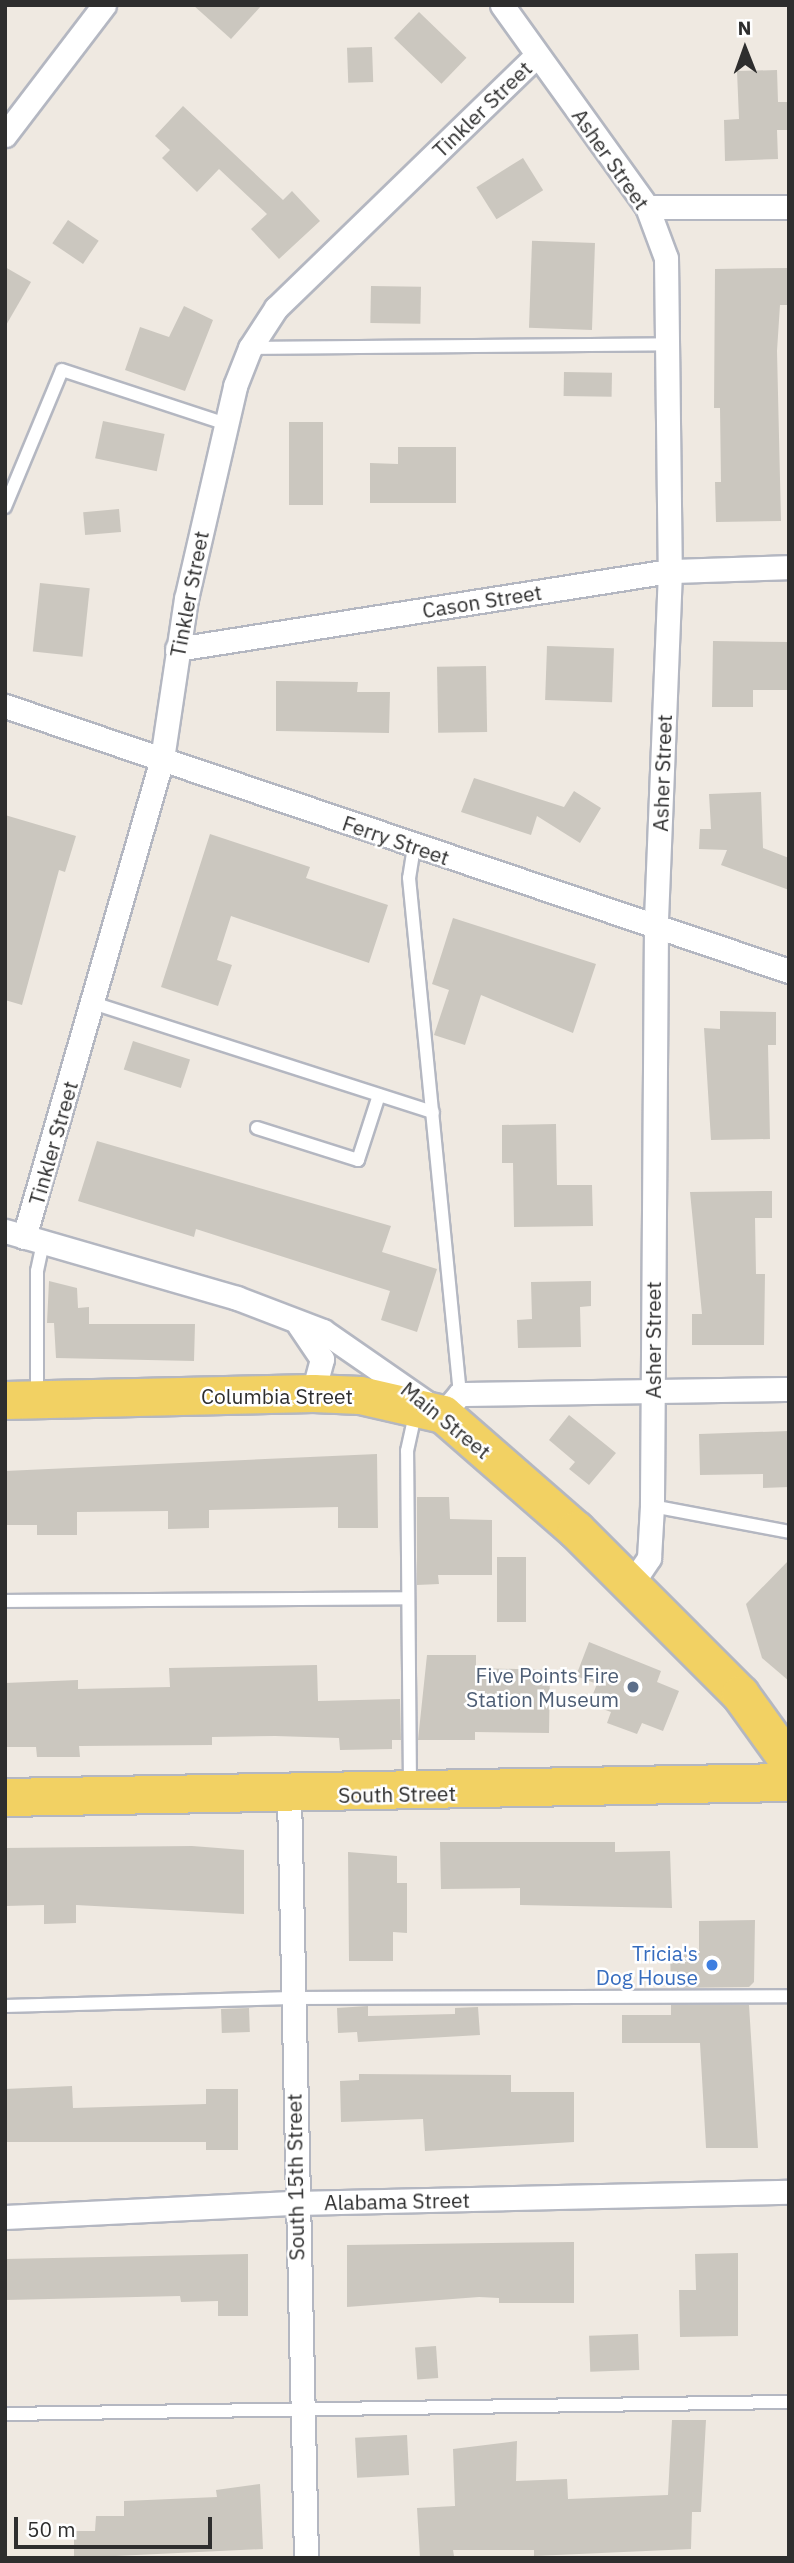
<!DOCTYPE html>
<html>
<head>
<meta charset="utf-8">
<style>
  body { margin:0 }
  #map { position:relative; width:794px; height:2563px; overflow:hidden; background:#efe9e1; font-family:"IBM Plex Sans",sans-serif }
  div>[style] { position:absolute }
  .building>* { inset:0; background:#cbc7bf; transform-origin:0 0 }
  .roads { filter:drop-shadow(2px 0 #b4b7c1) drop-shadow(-2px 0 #b4b7c1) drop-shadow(0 2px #b4b7c1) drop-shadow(0 -2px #b4b7c1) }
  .service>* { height:12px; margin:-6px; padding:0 6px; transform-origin:6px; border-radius:6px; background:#fff }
  .minor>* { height:23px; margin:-11.5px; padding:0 11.5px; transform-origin:11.5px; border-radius:11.5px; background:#fff }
  .primary>* { height:37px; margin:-18.5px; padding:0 18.5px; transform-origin:18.5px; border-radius:18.5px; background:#f2d163 }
  .dots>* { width:19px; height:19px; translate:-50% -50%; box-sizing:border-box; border:4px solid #fff; border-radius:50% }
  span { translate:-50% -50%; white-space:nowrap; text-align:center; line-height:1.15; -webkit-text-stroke:5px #fff; paint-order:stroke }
  .street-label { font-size:21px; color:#2e2e2e }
  .service-label { font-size:21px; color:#4e5e75 }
  .right { translate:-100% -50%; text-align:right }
  .shop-label { font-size:21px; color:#366cbe }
  .frame { position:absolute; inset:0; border:7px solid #2e2e2e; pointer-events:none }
  .north { position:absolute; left:710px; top:14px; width:70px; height:70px; -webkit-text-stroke:5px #fff; paint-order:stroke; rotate:359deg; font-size:19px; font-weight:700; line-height:28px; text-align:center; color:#2e2e2e }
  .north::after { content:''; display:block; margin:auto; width:24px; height:32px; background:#2e2e2e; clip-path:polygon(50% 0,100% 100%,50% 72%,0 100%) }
  .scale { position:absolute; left:14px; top:2517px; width:198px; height:32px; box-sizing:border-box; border:4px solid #2e2e2e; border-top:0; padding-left:9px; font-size:21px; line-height:24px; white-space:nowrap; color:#2e2e2e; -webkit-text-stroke:5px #fff; paint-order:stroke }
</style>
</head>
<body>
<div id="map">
  <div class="building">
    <div style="clip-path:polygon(193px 5px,262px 5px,231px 39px)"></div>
    <div style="left:419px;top:12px;width:66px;height:36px;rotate:44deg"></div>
    <div style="left:372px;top:47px;width:35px;height:25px;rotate:88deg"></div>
    <div style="clip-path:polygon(777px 70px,778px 102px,789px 102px,789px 130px,777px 130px,778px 159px,725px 161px,724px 120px,739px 119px,737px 71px)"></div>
    <div style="clip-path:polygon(183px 106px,283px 200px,292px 191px,320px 221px,279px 259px,251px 229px,267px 214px,219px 169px,197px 192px,162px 158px,170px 150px,155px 136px)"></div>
    <div style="left:523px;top:158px;width:38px;height:55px;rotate:58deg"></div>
    <div style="left:68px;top:220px;width:37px;height:28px;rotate:34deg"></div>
    <div style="left:595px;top:243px;width:87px;height:63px;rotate:92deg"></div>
    <div style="clip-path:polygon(5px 267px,31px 282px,5px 327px)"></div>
    <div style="clip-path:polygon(789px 268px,789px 305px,780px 305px,777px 351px,781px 521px,716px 522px,715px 482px,721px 482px,720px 408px,714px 408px,715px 269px)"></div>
    <div style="left:371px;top:286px;width:50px;height:37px;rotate:1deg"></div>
    <div style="clip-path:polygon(184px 306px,213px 320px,185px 391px,125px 370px,140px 327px,169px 337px)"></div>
    <div style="left:564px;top:372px;width:48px;height:24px;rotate:1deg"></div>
    <div style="left:103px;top:421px;width:63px;height:38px;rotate:12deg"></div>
    <div style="left:289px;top:422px;width:34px;height:83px"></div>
    <div style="clip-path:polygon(398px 447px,456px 447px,456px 503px,370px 503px,370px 463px,398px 464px)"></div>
    <div style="left:119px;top:509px;width:23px;height:36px;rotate:85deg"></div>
    <div style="left:40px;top:583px;width:50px;height:69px;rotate:6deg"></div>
    <div style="clip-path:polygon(713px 641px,789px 642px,789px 690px,753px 690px,753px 707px,712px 707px)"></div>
    <div style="left:547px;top:646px;width:67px;height:54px;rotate:2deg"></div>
    <div style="left:486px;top:666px;width:66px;height:49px;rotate:89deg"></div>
    <div style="clip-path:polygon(276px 681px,358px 682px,357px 692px,390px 692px,389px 733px,276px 731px)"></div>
    <div style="clip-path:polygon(474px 778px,564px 807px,574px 791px,601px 808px,580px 843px,537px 816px,531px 835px,461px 812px)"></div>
    <div style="clip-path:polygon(761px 792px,763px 848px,789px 858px,789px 890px,721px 865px,727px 850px,699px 849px,700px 829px,711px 829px,709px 794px)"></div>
    <div style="clip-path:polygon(5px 815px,76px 836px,65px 872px,59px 870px,22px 1005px,5px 1000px)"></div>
    <div style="clip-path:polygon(210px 834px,310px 867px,306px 878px,388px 905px,369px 963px,231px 916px,217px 960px,232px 965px,218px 1006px,161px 987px)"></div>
    <div style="clip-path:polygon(453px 918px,596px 964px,573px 1033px,481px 995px,465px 1045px,434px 1035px,449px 990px,432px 984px)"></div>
    <div style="clip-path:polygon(720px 1011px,776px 1012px,776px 1045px,768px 1045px,770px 1139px,711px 1140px,704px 1028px,720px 1029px)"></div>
    <div style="left:133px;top:1041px;width:60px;height:30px;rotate:18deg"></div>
    <div style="clip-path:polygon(556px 1124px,557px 1185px,592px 1185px,593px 1226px,514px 1227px,513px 1163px,502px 1163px,502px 1125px)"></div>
    <div style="clip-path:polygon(97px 1141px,391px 1226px,382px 1252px,437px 1269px,417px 1332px,381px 1320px,390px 1291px,196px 1229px,194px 1237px,78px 1201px)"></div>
    <div style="clip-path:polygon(772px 1191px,772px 1218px,755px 1218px,756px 1274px,765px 1274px,764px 1345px,692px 1345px,692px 1314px,702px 1314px,690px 1192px)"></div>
    <div style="clip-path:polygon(49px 1281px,77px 1288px,78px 1308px,89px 1307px,89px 1324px,195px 1324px,194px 1361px,56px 1358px,54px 1323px,47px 1323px)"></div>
    <div style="clip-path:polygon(591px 1281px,591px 1306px,580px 1307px,581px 1347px,518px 1348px,517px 1320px,532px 1319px,531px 1282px)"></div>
    <div style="clip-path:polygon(569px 1415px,616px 1453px,589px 1485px,569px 1469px,575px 1462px,549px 1440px)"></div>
    <div style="clip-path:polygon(789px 1431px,789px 1487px,763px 1488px,763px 1474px,700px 1475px,699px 1434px)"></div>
    <div style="clip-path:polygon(377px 1454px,378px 1528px,338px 1528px,338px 1507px,209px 1510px,209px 1528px,168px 1529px,168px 1511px,77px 1512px,77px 1535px,37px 1535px,37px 1525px,5px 1525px,5px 1471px)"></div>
    <div style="clip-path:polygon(417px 1497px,449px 1497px,450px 1519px,492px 1520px,492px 1575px,438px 1575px,439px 1584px,417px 1585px)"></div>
    <div style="left:497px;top:1557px;width:29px;height:65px"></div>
    <div style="clip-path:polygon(789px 1560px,789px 1681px,762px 1658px,746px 1604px)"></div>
    <div style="clip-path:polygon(589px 1642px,661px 1671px,657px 1682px,679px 1691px,663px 1731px,642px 1723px,637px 1734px,607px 1723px,611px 1712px,589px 1704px,597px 1684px,576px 1676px)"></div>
    <div style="clip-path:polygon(427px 1655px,476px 1655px,476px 1668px,550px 1670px,549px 1733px,475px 1732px,475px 1740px,418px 1740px)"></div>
    <div style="clip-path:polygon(317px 1665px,318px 1701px,400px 1699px,401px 1740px,392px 1740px,392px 1749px,340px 1750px,339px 1738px,275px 1736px,212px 1737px,212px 1745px,79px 1746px,80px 1757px,37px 1757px,36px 1747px,5px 1747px,5px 1683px,78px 1680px,78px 1689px,170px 1687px,169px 1668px)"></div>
    <div style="clip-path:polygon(440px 1842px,615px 1842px,615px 1852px,670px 1851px,672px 1908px,520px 1905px,520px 1888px,441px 1889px)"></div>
    <div style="clip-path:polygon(192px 1846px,244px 1850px,244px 1914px,76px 1905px,76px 1923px,44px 1924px,44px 1905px,5px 1906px,5px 1848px)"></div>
    <div style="clip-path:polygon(348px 1852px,397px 1856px,397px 1883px,407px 1883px,407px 1933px,393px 1932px,393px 1961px,349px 1961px)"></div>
    <div style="clip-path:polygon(755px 1920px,754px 1982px,749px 1987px,671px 1988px,670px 1951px,699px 1951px,699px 1921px)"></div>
    <div style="clip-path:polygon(671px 2005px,749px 2005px,758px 2148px,706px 2148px,700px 2043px,622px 2043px,622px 2015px,671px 2015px)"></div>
    <div style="clip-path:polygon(368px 2006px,368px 2016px,455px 2014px,455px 2008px,478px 2007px,480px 2035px,358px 2042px,357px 2032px,338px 2033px,337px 2008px)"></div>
    <div style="left:249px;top:2008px;width:24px;height:28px;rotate:88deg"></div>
    <div style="clip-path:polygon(359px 2074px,511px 2075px,511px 2092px,574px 2092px,574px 2142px,425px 2151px,423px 2119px,341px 2122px,340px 2081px,359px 2080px)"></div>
    <div style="clip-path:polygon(72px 2086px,73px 2108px,206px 2104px,206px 2089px,238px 2089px,238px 2150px,206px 2150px,206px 2142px,5px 2142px,5px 2089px)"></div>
    <div style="clip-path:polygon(574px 2242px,574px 2303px,499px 2303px,499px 2298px,479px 2297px,347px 2307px,347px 2245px)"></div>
    <div style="clip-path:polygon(738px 2253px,738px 2336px,680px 2337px,679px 2290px,696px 2290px,695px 2254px)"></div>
    <div style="clip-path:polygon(248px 2254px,248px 2316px,218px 2316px,218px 2301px,181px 2302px,180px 2296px,5px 2300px,5px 2259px)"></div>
    <div style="left:638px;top:2334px;width:36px;height:49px;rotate:88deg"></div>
    <div style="left:436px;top:2346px;width:32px;height:21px;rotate:86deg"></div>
    <div style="clip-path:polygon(672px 2420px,706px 2420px,701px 2512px,692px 2512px,691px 2549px,534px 2556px,534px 2550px,453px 2550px,454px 2556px,420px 2558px,417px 2508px,455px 2506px,453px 2449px,517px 2441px,516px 2481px,567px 2479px,568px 2499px,668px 2495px)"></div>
    <div style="left:407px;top:2435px;width:40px;height:52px;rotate:87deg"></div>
    <div style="clip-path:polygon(260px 2484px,263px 2549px,74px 2558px,74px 2531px,95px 2531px,96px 2516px,124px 2516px,124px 2501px,217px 2497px,216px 2490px)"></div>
  </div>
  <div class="roads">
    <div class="service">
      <div style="left:250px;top:348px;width:420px;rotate:-0.5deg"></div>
      <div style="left:5px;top:507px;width:148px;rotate:-67.4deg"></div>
      <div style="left:62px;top:370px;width:173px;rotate:18.2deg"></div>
      <div style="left:414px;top:847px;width:31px;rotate:99deg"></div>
      <div style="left:409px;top:878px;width:519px;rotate:84.36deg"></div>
      <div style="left:93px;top:1003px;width:357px;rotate:17.8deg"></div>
      <div style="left:257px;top:1128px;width:106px;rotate:17.6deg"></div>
      <div style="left:358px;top:1160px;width:68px;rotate:-72.1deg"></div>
      <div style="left:37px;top:1395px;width:124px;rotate:-90deg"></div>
      <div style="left:37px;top:1271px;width:30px;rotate:-78deg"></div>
      <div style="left:652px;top:1506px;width:139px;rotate:10.7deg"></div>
      <div style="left:5px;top:1601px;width:401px;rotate:-0.4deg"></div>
      <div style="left:410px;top:1786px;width:335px;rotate:-90.5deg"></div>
      <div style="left:407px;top:1451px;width:42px;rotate:-77.6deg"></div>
      <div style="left:5px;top:2006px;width:287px;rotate:-1.6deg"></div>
      <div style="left:292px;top:1998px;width:497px;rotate:-0.2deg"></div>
      <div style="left:5px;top:2414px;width:784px;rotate:-0.88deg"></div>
    </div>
    <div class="minor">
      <div style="left:502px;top:5px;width:249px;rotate:54.3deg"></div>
      <div style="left:647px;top:207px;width:54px;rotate:69.6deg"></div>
      <div style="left:666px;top:258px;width:313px;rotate:89.3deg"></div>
      <div style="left:670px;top:571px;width:355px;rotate:92.3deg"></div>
      <div style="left:656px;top:926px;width:580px;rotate:90.4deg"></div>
      <div style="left:652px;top:1506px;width:52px;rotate:93.3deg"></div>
      <div style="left:649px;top:1558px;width:34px;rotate:124deg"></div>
      <div style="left:5px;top:135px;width:163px;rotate:-52.7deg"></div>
      <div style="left:647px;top:207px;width:142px"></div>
      <div style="left:177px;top:649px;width:499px;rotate:-9deg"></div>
      <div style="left:670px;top:571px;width:119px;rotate:-1.9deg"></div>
      <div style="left:5px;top:706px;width:828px;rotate:18.68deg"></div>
      <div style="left:5px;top:1231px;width:241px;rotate:16.1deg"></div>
      <div style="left:237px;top:1298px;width:92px;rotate:21deg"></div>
      <div style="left:323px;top:1331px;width:146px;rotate:34.7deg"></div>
      <div style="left:443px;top:1414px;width:26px;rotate:-50deg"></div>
      <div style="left:460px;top:1394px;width:329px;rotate:-0.9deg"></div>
      <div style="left:24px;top:1237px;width:498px;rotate:-73.9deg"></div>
      <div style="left:162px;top:759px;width:162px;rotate:-81.5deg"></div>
      <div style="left:186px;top:599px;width:219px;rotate:-77deg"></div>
      <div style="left:235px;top:386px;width:41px;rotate:-68.5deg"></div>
      <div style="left:250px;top:348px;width:48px;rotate:-57deg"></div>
      <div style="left:276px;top:308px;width:363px;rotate:-44.1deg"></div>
      <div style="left:299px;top:1325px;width:41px;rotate:55.9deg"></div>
      <div style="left:322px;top:1359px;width:35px;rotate:105deg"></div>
      <div style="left:289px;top:1796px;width:762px;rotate:88.72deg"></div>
      <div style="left:5px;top:2217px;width:291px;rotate:-2.8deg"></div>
      <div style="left:296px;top:2203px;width:493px;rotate:-1.3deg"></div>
    </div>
    <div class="primary">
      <div style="left:5px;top:1400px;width:308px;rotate:-1.3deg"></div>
      <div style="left:313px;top:1393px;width:47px;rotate:2.4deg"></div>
      <div style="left:360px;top:1395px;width:85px;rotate:12.9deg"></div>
      <div style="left:443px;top:1414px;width:176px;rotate:41.1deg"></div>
      <div style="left:576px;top:1530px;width:232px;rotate:45deg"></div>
      <div style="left:740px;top:1694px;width:84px;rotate:54.2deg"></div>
      <div style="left:5px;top:1797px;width:784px;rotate:-1.1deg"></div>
    </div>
  </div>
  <div class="dots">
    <div style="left:633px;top:1687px;background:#5c6f8a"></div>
    <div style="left:712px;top:1965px;background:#3f7fe0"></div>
  </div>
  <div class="street-label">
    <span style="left:482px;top:109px;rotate:-44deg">Tinkler Street</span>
    <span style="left:611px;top:159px;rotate:55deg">Asher Street</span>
    <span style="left:189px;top:594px;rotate:-79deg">Tinkler Street</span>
    <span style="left:482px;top:601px;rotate:-9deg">Cason Street</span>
    <span style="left:662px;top:773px;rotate:-88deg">Asher Street</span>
    <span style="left:396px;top:840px;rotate:19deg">Ferry Street</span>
    <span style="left:53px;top:1143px;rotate:-74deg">Tinkler Street</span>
    <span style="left:653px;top:1340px;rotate:-90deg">Asher Street</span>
    <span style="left:277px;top:1396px">Columbia Street</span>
    <span style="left:446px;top:1420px;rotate:39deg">Main Street</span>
    <span style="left:397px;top:1794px;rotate:-1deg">South Street</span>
    <span style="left:295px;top:2177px;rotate:-91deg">South 15th Street</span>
    <span style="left:397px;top:2201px;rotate:-1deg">Alabama Street</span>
  </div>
  <div class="service-label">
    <span class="right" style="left:619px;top:1687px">Five Points Fire<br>Station Museum</span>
  </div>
  <div class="shop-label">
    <span class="right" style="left:698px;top:1965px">Tricia's<br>Dog House</span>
  </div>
  <div class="frame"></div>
  <div class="north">N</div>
  <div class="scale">50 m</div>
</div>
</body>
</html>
